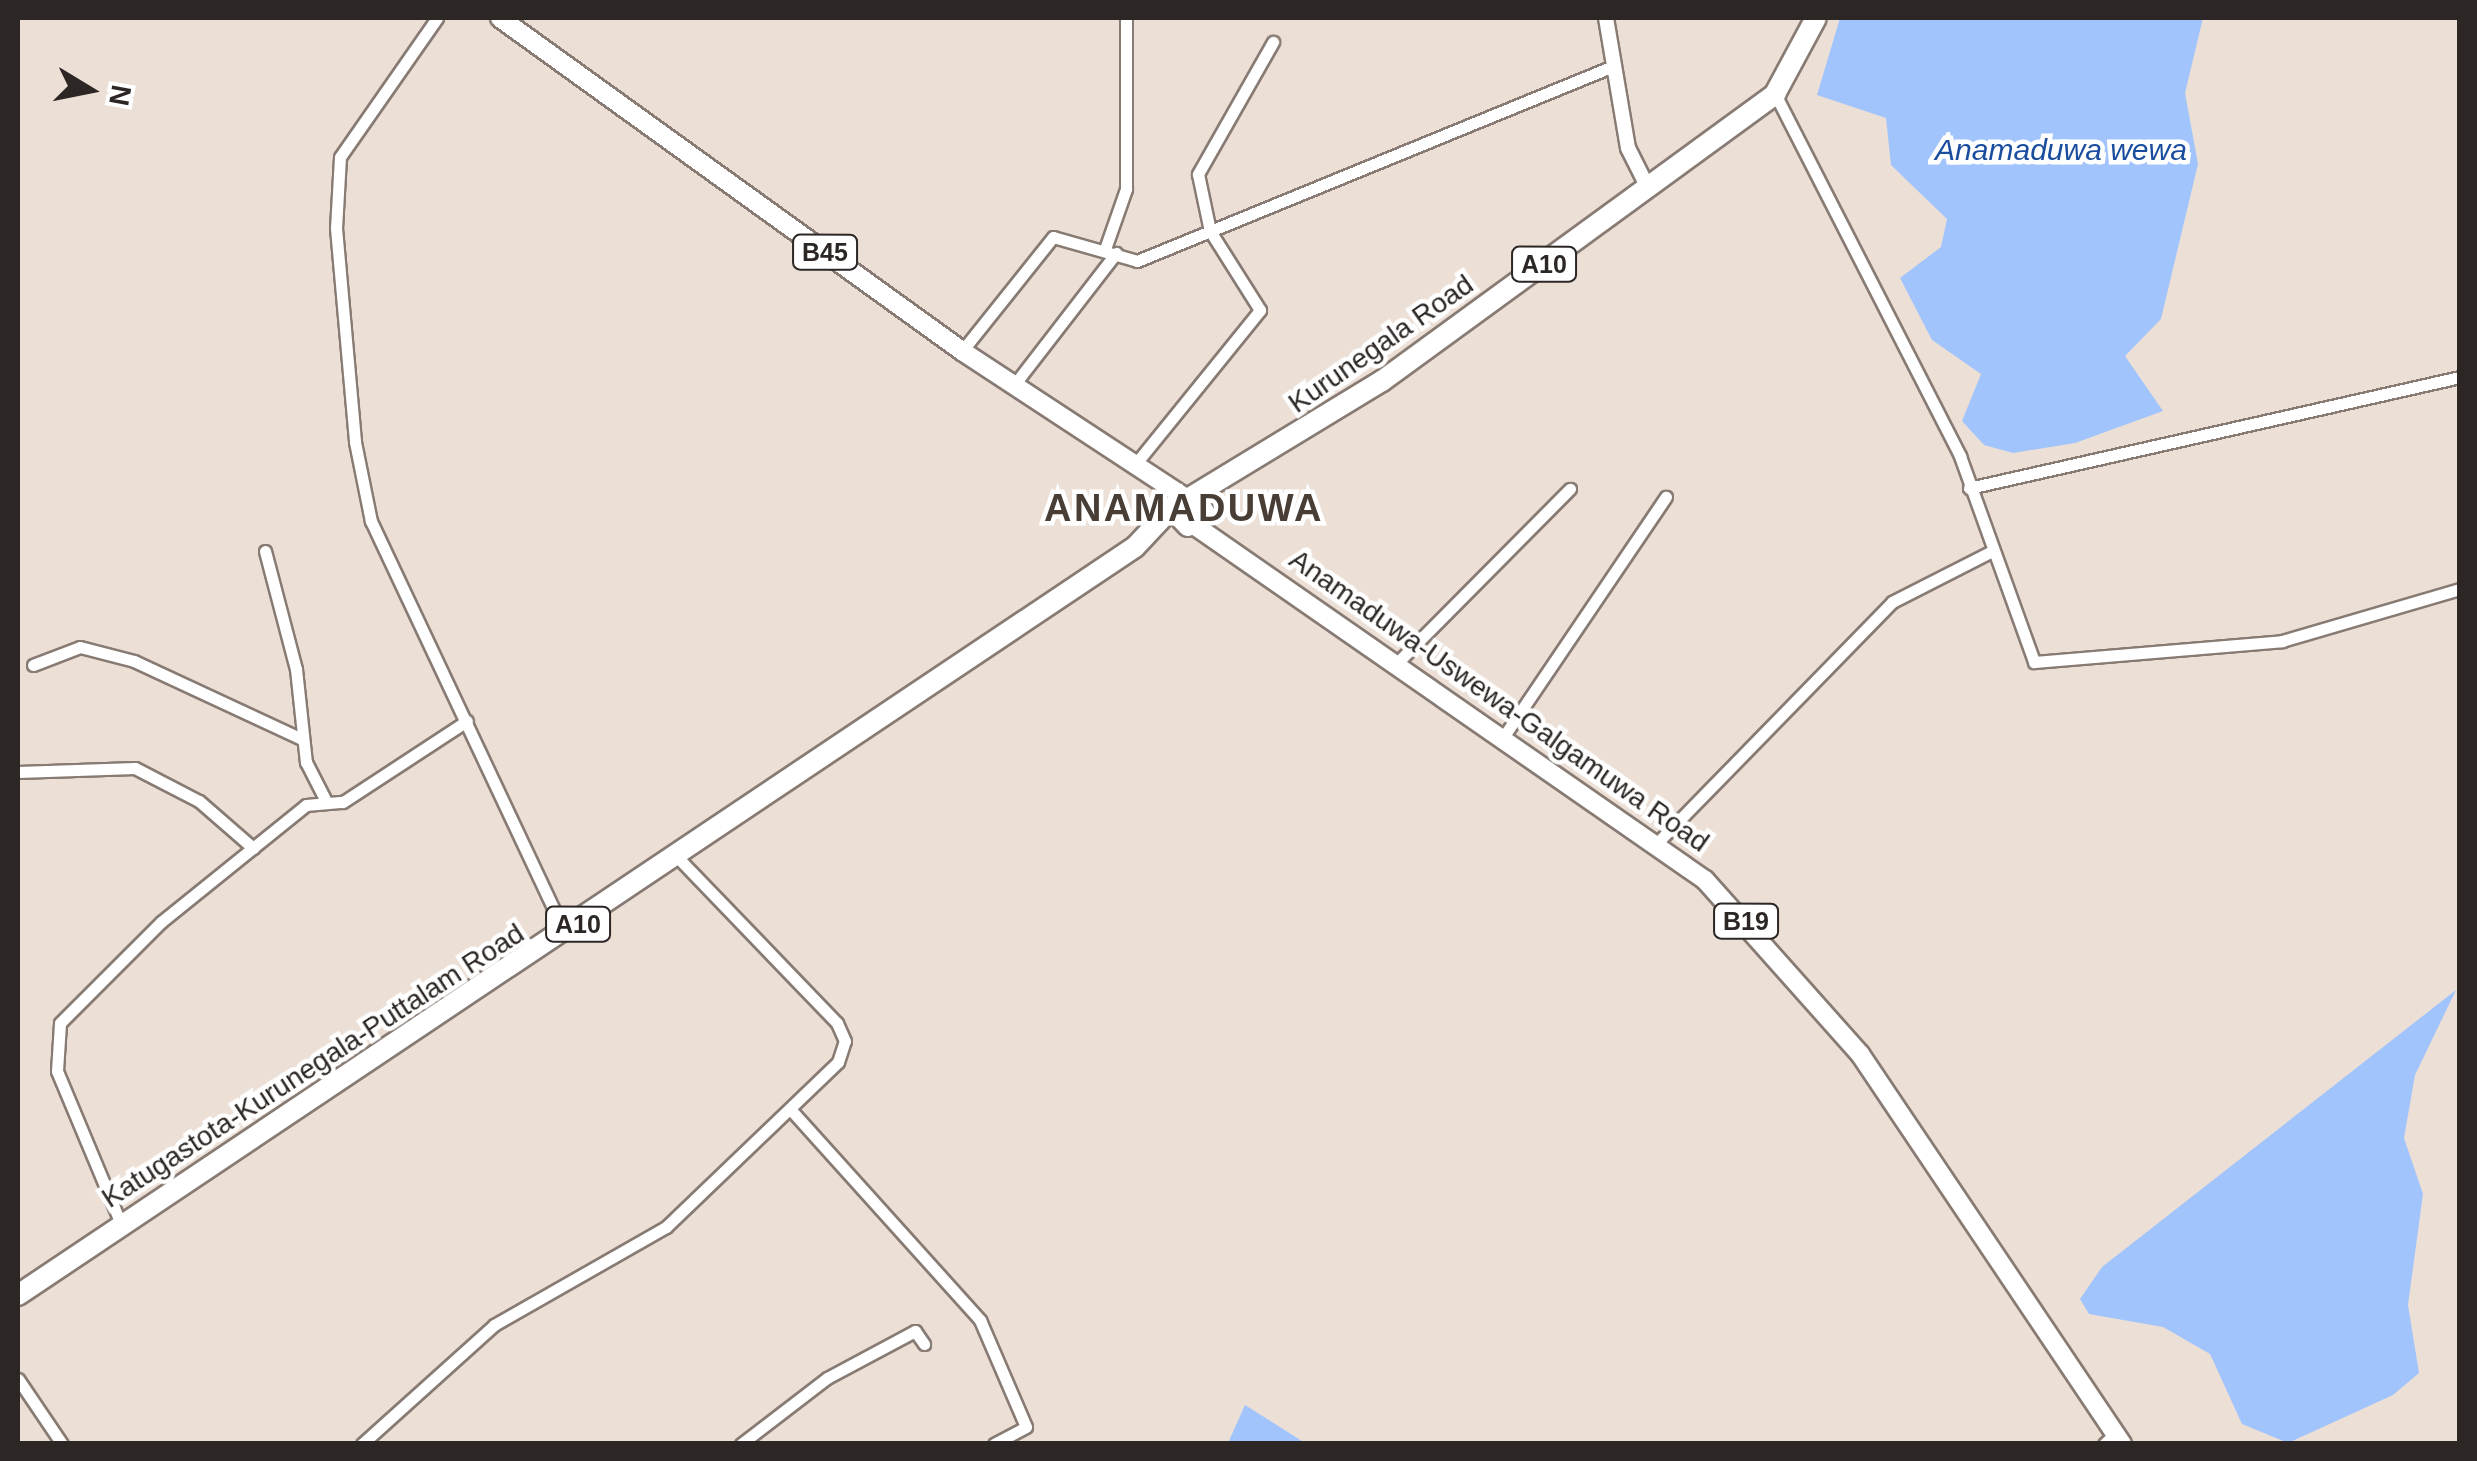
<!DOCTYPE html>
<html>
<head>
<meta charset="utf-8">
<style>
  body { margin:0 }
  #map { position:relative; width:2477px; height:1461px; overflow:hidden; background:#ecdfd6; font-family:Helvetica,sans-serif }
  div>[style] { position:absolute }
  .water>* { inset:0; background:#a1c4fd }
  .roads { filter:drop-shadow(2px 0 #877b73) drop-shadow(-2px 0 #877b73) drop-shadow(0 2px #877b73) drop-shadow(0 -2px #877b73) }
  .minor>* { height:11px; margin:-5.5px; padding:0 5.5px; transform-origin:5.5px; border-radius:5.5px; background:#fff }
  .tertiary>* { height:14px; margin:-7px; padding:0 7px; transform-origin:7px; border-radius:7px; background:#fff }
  .primary>* { height:18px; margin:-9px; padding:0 9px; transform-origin:9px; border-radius:9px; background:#fff }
  .trunk>* { height:20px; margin:-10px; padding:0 10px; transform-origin:10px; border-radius:10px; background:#fff }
  span { translate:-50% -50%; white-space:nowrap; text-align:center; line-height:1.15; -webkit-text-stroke:9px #fff; paint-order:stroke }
  .shield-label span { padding:2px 8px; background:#fff; border:2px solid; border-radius:8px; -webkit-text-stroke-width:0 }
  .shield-label { font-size:25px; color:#2c2724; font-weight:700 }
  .street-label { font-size:28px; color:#2c2724 }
  .water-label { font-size:30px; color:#1a4d9d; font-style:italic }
  .district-label { font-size:38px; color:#483e36; font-weight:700; letter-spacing:2.5px }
  .frame { position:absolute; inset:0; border:20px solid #2c2724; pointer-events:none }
  .north { position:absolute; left:40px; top:40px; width:100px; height:100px; -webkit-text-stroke:8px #fff; paint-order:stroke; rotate:100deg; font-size:28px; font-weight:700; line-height:40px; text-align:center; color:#2c2724 }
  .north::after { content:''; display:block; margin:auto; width:35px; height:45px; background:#2c2724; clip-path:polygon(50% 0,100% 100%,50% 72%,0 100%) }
</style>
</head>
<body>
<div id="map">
  <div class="water">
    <div style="clip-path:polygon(1840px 18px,2203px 18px,2185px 93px,2198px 164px,2161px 319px,2125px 356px,2163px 411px,2075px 443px,2013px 453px,1984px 445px,1962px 421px,1981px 374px,1932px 340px,1900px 278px,1941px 247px,1947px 219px,1891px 165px,1886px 118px,1817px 95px)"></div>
    <div style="clip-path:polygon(2456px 990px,2415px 1075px,2404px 1138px,2423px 1194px,2408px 1305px,2419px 1373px,2393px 1395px,2288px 1443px,2242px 1424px,2210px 1354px,2163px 1327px,2089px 1314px,2080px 1299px,2102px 1267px)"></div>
    <div style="clip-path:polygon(1245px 1405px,1305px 1443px,1228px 1443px)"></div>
  </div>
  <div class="roads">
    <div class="minor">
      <div style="left:437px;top:18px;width:169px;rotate:124.9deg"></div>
      <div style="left:340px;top:157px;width:71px;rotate:93.2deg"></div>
      <div style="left:336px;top:228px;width:215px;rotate:84.9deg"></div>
      <div style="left:355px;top:442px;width:81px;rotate:78.6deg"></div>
      <div style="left:371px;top:521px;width:455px;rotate:64.8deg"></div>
      <div style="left:1775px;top:94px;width:407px;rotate:62.9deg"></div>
      <div style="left:1960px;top:456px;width:219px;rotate:70.2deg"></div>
      <div style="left:2034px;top:662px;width:249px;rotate:-4.8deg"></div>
      <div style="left:2282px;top:641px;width:185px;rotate:-16.3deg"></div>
      <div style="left:1105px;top:249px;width:64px;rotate:-70.7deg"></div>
      <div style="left:1126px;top:189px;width:171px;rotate:-90deg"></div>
      <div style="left:962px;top:351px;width:146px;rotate:-51.4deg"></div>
      <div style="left:1053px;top:237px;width:87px;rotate:15.9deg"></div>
      <div style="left:1137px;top:261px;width:512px;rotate:-22.26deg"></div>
      <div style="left:1014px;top:385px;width:167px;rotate:-52.3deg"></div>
      <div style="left:1133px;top:467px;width:202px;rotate:-51deg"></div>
      <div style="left:1260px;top:310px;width:93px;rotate:-122.3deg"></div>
      <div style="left:1210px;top:231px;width:58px;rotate:-101.9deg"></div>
      <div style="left:1198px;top:174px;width:152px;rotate:-60.4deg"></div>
      <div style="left:1969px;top:488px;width:503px;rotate:-12.74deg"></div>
      <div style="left:265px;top:551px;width:122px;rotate:75.3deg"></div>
      <div style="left:296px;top:669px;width:94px;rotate:83.9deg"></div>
      <div style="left:306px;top:762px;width:46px;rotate:62.9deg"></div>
      <div style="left:1396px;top:664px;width:247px;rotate:-45.2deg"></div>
      <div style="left:33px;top:665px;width:50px;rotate:-21deg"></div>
      <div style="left:80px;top:647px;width:56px;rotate:14.5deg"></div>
      <div style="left:134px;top:661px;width:185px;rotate:24.9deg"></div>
      <div style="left:1504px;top:736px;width:289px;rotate:-55.9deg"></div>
      <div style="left:18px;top:772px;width:117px;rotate:-2deg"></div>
      <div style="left:135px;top:768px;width:72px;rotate:27.3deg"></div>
      <div style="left:199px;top:801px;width:72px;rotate:41deg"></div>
      <div style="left:1658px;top:842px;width:335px;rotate:-45.7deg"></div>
      <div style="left:1892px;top:602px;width:110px;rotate:-27deg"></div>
      <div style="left:791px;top:1110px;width:283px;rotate:48deg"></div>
      <div style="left:980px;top:1320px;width:116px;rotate:66.7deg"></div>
      <div style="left:1026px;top:1427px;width:36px;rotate:152deg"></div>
      <div style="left:121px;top:1224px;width:166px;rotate:-112.7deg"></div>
      <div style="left:57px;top:1071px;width:48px;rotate:-86.4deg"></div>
      <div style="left:60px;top:1023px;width:143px;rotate:-45deg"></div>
      <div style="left:161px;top:922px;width:186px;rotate:-38.9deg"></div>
      <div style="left:306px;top:805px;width:37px;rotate:-5deg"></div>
      <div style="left:343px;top:802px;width:148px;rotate:-33.2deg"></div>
      <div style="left:18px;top:1379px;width:78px;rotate:55.9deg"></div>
      <div style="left:362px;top:1444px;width:178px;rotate:-42deg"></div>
      <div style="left:494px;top:1325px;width:198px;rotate:-29.7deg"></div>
      <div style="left:666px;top:1227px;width:238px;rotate:-43.8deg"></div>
      <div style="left:838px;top:1062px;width:22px;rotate:-72deg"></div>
      <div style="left:845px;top:1041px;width:20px;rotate:-114deg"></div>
      <div style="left:837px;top:1023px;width:229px;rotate:-133.9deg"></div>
      <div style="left:741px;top:1444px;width:108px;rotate:-37.5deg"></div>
      <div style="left:827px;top:1378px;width:100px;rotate:-28.1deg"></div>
      <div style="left:915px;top:1331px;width:16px;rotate:55deg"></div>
      <div style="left:2104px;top:1444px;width:16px;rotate:-43deg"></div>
    </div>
    <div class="tertiary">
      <div style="left:1606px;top:18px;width:132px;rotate:80.4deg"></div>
      <div style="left:1628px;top:148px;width:45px;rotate:63.4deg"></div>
    </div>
    <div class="primary">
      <div style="left:500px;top:18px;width:570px;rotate:35.78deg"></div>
      <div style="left:962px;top:351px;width:266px;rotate:33.3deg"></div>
      <div style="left:1194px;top:525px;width:622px;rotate:34.79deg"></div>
      <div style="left:1705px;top:880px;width:233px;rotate:48.3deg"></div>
      <div style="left:1860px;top:1054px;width:470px;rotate:56.1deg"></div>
    </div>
    <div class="trunk">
      <div style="left:1191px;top:497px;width:223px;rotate:-31.3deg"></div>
      <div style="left:1382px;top:381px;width:487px;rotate:-36.1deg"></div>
      <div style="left:1775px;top:94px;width:86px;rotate:-61.7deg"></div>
      <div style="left:18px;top:1295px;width:1344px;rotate:-33.81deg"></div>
      <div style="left:1135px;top:547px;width:64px;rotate:-46.9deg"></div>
      <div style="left:1179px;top:500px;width:16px;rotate:-7deg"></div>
      <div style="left:1195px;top:498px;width:17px;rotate:57deg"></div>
      <div style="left:1204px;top:512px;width:21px;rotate:139deg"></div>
      <div style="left:1188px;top:526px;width:21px;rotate:-133deg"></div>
    </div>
  </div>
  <div class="shield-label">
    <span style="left:825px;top:252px">B45</span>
    <span style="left:1544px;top:264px">A10</span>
    <span style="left:1746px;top:921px">B19</span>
    <span style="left:578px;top:924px">A10</span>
  </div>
  <div class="street-label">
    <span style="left:1381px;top:344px;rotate:-35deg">Kurunegala Road</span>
    <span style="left:1499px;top:701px;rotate:35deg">Anamaduwa-Uswewa-Galgamuwa Road</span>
    <span style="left:313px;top:1066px;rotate:-33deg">Katugastota-Kurunegala-Puttalam Road</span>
  </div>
  <div class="water-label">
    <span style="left:2061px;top:150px">Anamaduwa wewa</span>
  </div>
  <div class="district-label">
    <span style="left:1184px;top:509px">ANAMADUWA</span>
  </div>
  <div class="frame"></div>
  <div class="north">N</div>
</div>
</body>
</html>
